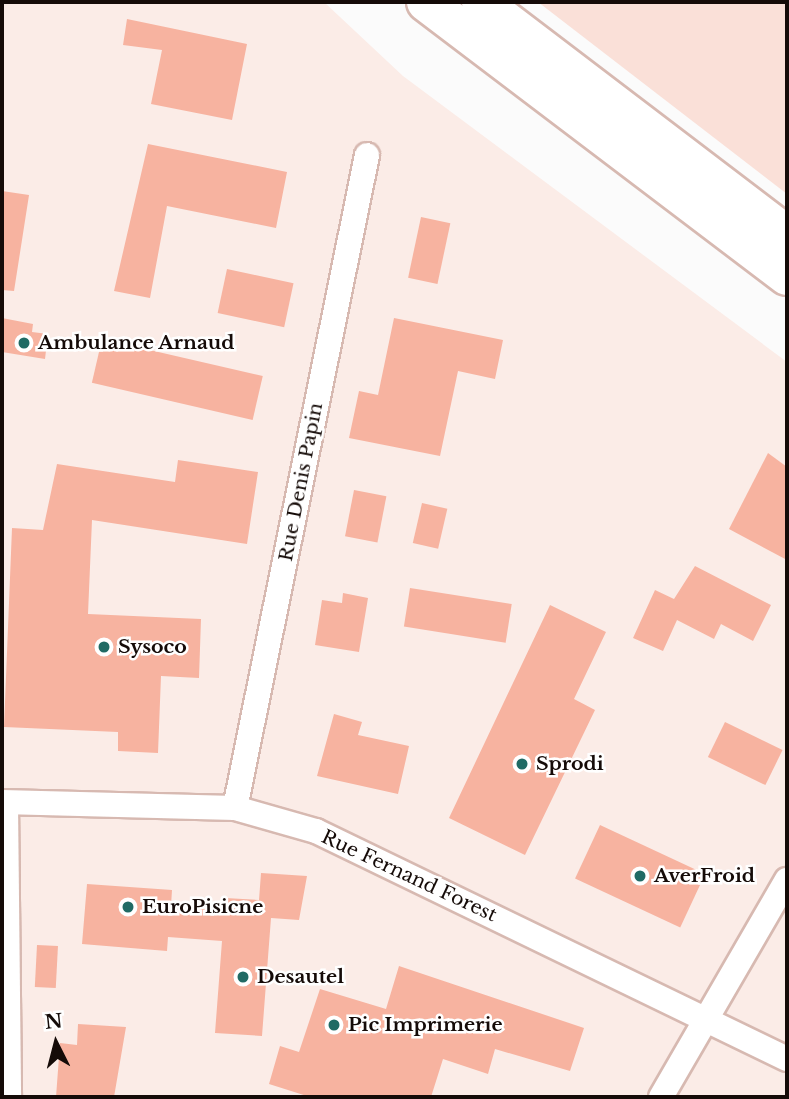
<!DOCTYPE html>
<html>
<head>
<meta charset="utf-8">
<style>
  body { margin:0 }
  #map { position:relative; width:789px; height:1099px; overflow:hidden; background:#fbfbfb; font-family:"Libre Baskerville",serif }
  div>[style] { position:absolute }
  .built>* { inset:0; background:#fbece7 }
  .green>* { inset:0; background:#fae0d8 }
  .building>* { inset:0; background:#f7b3a0; transform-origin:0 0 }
  .roads { filter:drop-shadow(2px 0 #d7b9b1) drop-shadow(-2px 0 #d7b9b1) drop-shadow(0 2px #d7b9b1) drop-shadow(0 -2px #d7b9b1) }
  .minor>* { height:24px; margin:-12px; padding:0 12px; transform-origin:12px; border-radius:12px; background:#fff }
  .trunk>* { height:38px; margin:-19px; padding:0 19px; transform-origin:19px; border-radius:19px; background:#fff }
  .dots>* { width:19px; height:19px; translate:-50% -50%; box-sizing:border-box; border:4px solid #fff; border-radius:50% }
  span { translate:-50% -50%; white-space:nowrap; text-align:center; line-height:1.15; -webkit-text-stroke:5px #fff; paint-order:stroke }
  .poi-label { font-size:19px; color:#150b08; font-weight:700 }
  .left { translate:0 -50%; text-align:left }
  .street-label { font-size:19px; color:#150b08 }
  .frame { position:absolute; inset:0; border:4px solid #150b08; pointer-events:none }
  .north { position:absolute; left:21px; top:1008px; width:70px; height:70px; -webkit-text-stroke:5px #fff; paint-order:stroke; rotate:354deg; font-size:19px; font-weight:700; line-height:28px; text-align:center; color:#150b08 }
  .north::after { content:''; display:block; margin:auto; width:24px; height:32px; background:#150b08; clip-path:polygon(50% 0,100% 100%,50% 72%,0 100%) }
</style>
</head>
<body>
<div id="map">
  <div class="built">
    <div style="clip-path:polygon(2px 2px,324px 2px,403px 76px,787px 362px,787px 1097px,2px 1097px)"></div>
  </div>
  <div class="green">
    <div style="clip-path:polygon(538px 2px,787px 2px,787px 194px)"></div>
  </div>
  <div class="building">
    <div style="clip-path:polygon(127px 19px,247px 44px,232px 120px,151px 104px,162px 50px,123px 45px)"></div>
    <div style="clip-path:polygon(148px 144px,287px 172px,276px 228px,167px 206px,150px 298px,114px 291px)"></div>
    <div style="clip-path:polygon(2px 191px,29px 195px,14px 291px,2px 290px)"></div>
    <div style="left:421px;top:217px;width:30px;height:62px;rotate:12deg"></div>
    <div style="left:227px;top:269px;width:68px;height:45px;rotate:12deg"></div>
    <div style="clip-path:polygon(2px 318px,33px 324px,32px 332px,48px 334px,45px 359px,2px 352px)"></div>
    <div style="clip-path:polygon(394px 318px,503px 340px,495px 379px,458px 371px,440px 456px,349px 438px,359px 391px,378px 395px)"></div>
    <div style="left:102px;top:339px;width:165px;height:45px;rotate:13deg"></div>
    <div style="clip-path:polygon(768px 453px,787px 467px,787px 560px,729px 529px)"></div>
    <div style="clip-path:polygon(178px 460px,258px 472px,247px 544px,92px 520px,88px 614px,201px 619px,199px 678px,161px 676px,158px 753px,118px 751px,118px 732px,4px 727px,12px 528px,43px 530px,57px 464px,175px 482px)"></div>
    <div style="left:354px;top:490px;width:33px;height:47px;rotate:11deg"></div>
    <div style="left:422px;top:503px;width:26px;height:41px;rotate:13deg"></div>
    <div style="clip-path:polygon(695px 566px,771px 605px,753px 641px,721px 624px,714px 639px,677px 620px,663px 651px,633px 638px,655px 590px,674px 599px)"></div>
    <div style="left:410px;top:588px;width:103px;height:39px;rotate:9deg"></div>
    <div style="clip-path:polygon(343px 593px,368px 598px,359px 652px,315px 645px,322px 600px,342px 603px)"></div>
    <div style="clip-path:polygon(550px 605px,606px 632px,574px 699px,595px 710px,525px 855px,449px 818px)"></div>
    <div style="clip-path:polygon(334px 714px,362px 722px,358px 735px,409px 746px,398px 794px,317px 776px)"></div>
    <div style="left:725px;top:722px;width:64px;height:39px;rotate:26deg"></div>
    <div style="left:600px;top:825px;width:116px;height:59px;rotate:25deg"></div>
    <div style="clip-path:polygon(261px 873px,307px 876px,299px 920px,271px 918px,262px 1036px,215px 1033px,222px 941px,168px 937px,167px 951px,82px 944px,87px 884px,172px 890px,171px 906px,224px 911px,225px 898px,259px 900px)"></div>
    <div style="left:37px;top:945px;width:21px;height:42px;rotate:3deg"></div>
    <div style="clip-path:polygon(399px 966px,584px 1028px,570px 1071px,495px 1049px,488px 1074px,443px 1059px,431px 1097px,310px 1097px,269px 1084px,280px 1046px,299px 1052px,320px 989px,386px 1009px)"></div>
    <div style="clip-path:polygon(78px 1024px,126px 1027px,114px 1097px,56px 1097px,60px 1043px,77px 1045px)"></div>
  </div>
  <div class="roads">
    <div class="minor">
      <div style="left:2px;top:802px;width:233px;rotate:1.5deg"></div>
      <div style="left:235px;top:808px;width:84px;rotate:15.9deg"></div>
      <div style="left:316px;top:831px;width:523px;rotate:25.83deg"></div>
      <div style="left:6px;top:803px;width:294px;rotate:89.4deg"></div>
      <div style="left:235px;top:808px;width:666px;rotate:-78.57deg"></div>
      <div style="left:661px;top:1097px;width:251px;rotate:-59.9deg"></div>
    </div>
    <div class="trunk">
      <div style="left:426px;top:2px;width:453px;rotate:37.2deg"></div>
      <div style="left:481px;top:2px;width:385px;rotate:37.3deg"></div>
    </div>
  </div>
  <div class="dots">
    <div style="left:24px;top:343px;background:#206a64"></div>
    <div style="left:104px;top:647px;background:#206a64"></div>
    <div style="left:522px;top:764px;background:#206a64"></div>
    <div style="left:640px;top:876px;background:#206a64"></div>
    <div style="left:128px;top:907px;background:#206a64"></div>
    <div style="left:243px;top:977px;background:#206a64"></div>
    <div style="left:334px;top:1025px;background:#206a64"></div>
  </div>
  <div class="poi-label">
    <span class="left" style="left:38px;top:343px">Ambulance Arnaud</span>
    <span class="left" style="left:118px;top:647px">Sysoco</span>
    <span class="left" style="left:536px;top:764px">Sprodi</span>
    <span class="left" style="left:654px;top:876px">AverFroid</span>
    <span class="left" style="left:142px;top:907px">EuroPisicne</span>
    <span class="left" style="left:257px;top:977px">Desautel</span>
    <span class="left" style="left:348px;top:1025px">Pic Imprimerie</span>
  </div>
  <div class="street-label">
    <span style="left:301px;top:482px;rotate:-79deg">Rue Denis Papin</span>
    <span style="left:409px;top:876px;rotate:25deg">Rue Fernand Forest</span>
  </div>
  <div class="frame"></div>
  <div class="north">N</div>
</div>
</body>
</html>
